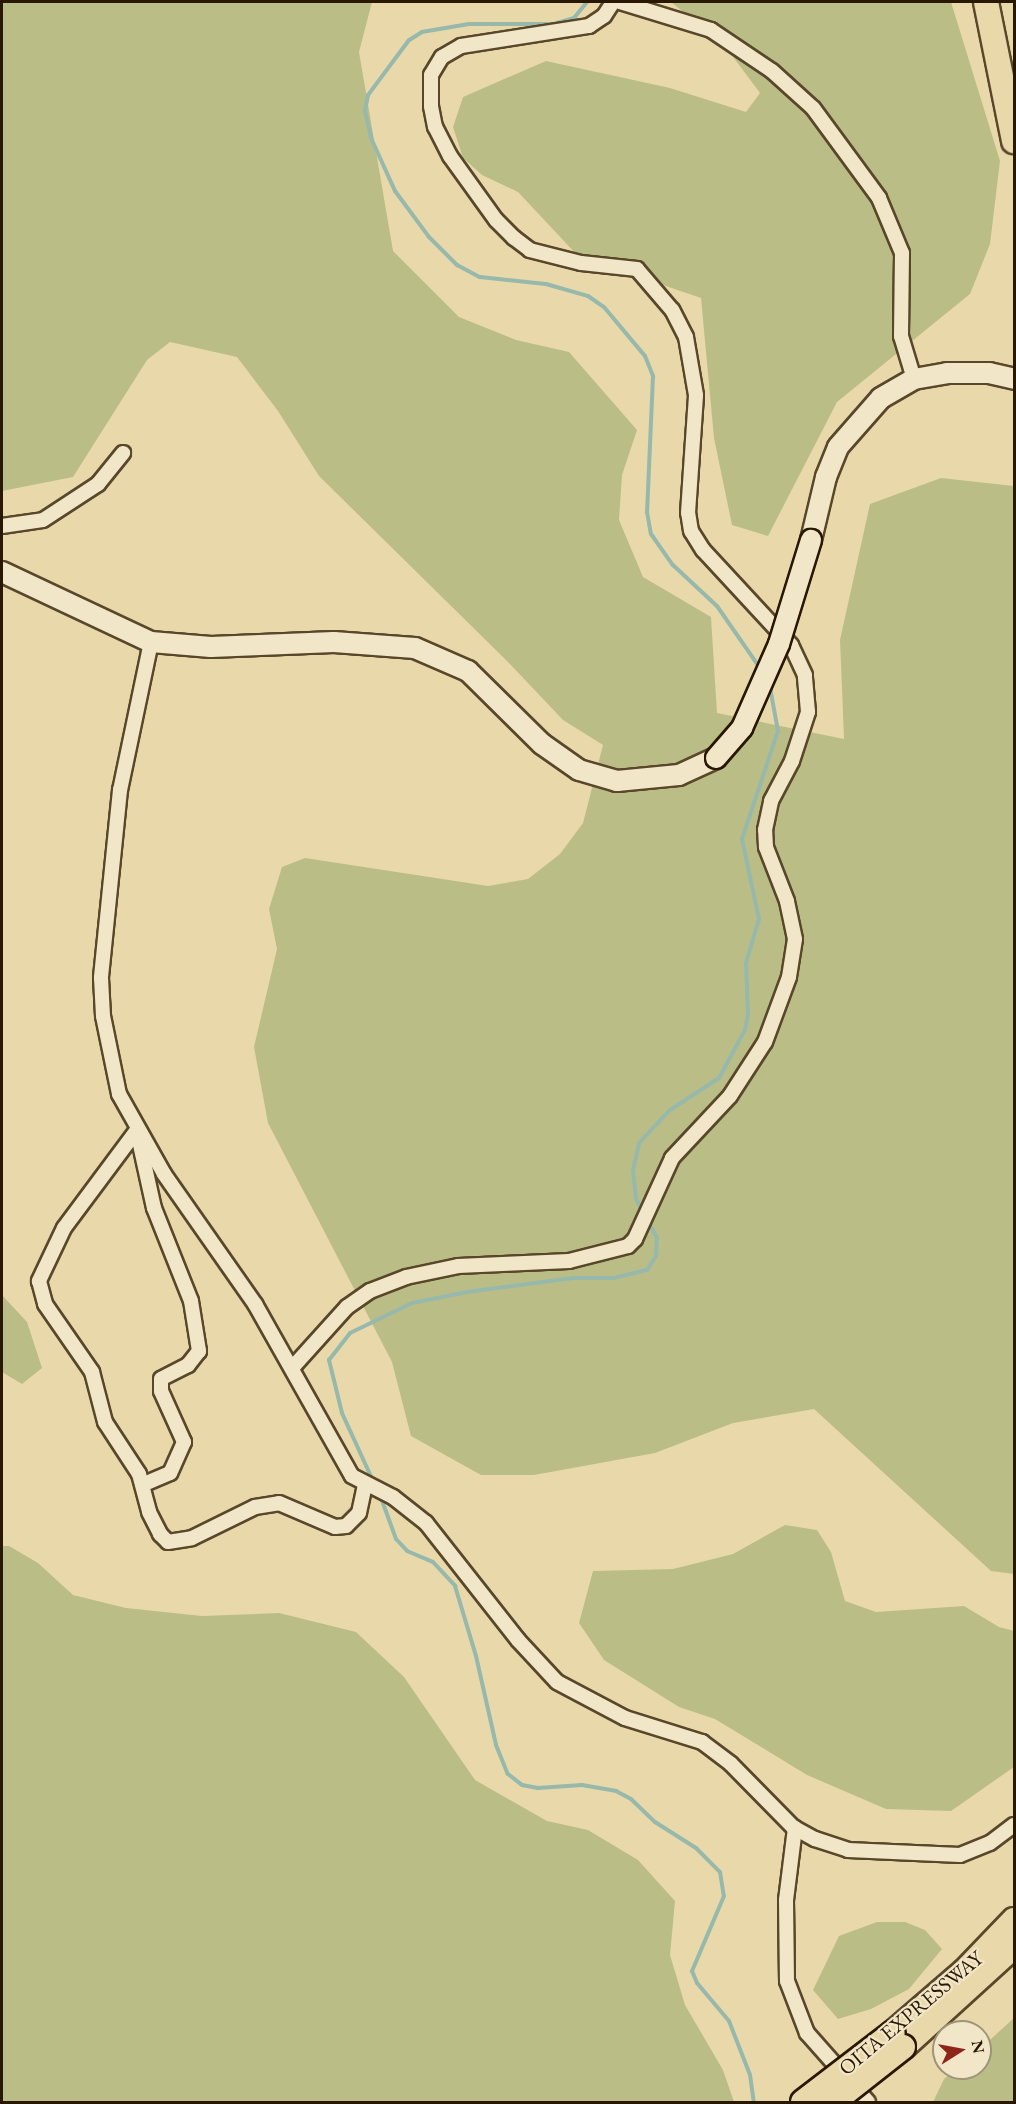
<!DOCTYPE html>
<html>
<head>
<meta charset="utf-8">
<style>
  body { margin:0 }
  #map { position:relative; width:1016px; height:2104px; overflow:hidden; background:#e9d8aa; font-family:"EB Garamond",serif }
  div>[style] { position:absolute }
  .green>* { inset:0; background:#babe86 }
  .stream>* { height:4px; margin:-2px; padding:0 2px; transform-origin:2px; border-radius:2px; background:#97b9ac }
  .roads { filter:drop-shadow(2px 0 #59472a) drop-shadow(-2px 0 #59472a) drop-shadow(0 2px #59472a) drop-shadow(0 -2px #59472a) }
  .street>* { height:14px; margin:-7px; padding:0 7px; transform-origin:7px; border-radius:7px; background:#f1e6c8 }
  .secondary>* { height:20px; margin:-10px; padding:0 10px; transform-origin:10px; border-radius:10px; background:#f1e6c8 }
  .highway>* { height:24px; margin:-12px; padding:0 12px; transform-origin:12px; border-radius:12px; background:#e9d8aa }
  .bridges { filter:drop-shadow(2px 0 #291700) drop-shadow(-2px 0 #291700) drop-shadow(0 2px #291700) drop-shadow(0 -2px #291700) }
  .secondary-bridge>* { height:20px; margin:-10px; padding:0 10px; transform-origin:10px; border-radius:10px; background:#f1e6c8 }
  .highway-bridge>* { height:24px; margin:-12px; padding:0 12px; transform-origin:12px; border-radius:12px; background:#e9d8aa }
  span { translate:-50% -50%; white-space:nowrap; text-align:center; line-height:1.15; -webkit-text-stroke:4.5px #f1e6c8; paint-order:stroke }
  .street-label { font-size:21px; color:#291700 }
  .frame { position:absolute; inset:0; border:3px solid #291700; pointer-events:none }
  .north { position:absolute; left:932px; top:2020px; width:60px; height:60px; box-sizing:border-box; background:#f1e6c8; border:2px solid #a19378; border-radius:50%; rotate:79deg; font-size:16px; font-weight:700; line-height:24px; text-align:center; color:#291700 }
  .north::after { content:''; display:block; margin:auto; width:21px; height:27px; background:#8f2418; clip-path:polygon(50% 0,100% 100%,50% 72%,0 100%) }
</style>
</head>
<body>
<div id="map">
  <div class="green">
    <div style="clip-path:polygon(2px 2px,372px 2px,359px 52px,393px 251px,459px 317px,516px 340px,569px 352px,637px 430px,622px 475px,619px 520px,643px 577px,711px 617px,717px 713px,844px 739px,840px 640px,870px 504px,941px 478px,1014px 486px,1014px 1574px,991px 1571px,814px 1409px,733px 1423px,655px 1453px,534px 1475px,481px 1475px,411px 1436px,392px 1362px,268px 1123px,254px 1047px,277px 949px,269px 909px,282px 867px,305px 858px,488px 886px,528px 879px,560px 854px,583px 823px,603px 745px,563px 720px,507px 661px,319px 476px,278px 411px,237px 357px,170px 342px,147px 360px,73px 477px,2px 491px)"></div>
    <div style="clip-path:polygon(671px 2px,951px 2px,1000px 161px,990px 244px,970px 294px,837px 402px,768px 536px,732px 525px,714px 438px,701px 298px,578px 256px,518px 192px,482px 175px,463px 158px,453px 127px,463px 97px,546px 61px,670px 88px,746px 112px,760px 93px,725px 46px)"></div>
    <div style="clip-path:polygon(2px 1295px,27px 1322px,42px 1368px,22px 1384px,2px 1372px)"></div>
    <div style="clip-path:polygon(785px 1525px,817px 1530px,831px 1552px,845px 1601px,876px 1612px,964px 1606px,999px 1627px,1014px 1631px,1014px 1767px,951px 1811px,886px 1809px,807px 1775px,715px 1719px,679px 1707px,604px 1660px,579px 1623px,593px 1571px,673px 1569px,733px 1554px)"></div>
    <div style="clip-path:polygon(2px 1546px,9px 1546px,38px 1563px,73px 1595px,126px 1608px,202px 1616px,279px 1613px,356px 1632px,404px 1677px,475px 1780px,547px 1821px,588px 1830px,638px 1860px,675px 1901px,670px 1955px,685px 2005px,723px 2070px,734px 2102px,2px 2102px)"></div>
    <div style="clip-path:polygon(877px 1922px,905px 1922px,925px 1930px,942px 1949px,909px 1989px,871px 2009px,838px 2019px,813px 1990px,839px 1936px)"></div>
    <div style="clip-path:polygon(1014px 2018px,1014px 2102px,933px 2102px,944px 2079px,957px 2068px,980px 2068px,980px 2049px)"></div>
  </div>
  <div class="stream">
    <div style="left:587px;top:2px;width:21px;rotate:129deg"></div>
    <div style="left:574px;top:18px;width:22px;rotate:164deg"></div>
    <div style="left:553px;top:24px;width:84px;rotate:180deg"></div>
    <div style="left:469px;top:24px;width:48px;rotate:170.3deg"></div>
    <div style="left:422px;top:32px;width:15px;rotate:148deg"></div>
    <div style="left:409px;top:40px;width:69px;rotate:126.7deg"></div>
    <div style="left:368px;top:95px;width:16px;rotate:101deg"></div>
    <div style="left:365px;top:111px;width:28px;rotate:77deg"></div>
    <div style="left:371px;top:138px;width:58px;rotate:65.6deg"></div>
    <div style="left:395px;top:191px;width:57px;rotate:53.5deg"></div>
    <div style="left:429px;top:237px;width:40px;rotate:45deg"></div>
    <div style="left:457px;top:265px;width:26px;rotate:28deg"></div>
    <div style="left:480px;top:277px;width:66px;rotate:6.1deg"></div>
    <div style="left:546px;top:284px;width:44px;rotate:15.9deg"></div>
    <div style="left:588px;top:296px;width:19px;rotate:35deg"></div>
    <div style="left:604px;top:307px;width:64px;rotate:50.1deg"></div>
    <div style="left:645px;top:356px;width:22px;rotate:68deg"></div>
    <div style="left:653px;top:376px;width:136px;rotate:92.5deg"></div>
    <div style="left:647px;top:512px;width:22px;rotate:80deg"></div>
    <div style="left:651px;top:534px;width:38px;rotate:55deg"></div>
    <div style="left:673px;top:565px;width:60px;rotate:43deg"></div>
    <div style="left:717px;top:606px;width:75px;rotate:55.3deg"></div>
    <div style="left:643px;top:1212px;width:15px;rotate:-118deg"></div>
    <div style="left:636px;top:1199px;width:29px;rotate:-96deg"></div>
    <div style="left:633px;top:1170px;width:28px;rotate:-77deg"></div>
    <div style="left:639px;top:1143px;width:45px;rotate:-46.8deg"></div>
    <div style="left:670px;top:1110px;width:59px;rotate:-33.1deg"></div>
    <div style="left:719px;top:1078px;width:55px;rotate:-61.6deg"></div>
    <div style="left:745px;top:1030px;width:16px;rotate:-79deg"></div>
    <div style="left:748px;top:1014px;width:51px;rotate:-92.2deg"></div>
    <div style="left:746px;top:963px;width:46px;rotate:-73.5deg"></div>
    <div style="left:759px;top:919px;width:82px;rotate:-102deg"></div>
    <div style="left:742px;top:839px;width:114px;rotate:-71.6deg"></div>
    <div style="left:778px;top:731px;width:50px;rotate:-100.4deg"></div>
    <div style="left:374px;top:1483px;width:77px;rotate:-114.6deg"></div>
    <div style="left:342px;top:1413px;width:55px;rotate:-103.8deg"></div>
    <div style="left:329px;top:1360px;width:34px;rotate:-52deg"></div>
    <div style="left:350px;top:1333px;width:69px;rotate:-25.8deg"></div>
    <div style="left:412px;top:1303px;width:56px;rotate:-11.3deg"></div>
    <div style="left:467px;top:1292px;width:107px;rotate:-7.5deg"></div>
    <div style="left:573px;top:1278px;width:41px"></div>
    <div style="left:614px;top:1278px;width:34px;rotate:-14deg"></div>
    <div style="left:647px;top:1270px;width:17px;rotate:-57deg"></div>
    <div style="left:656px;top:1256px;width:18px;rotate:-87deg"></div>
    <div style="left:657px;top:1238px;width:19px;rotate:-118deg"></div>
    <div style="left:380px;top:1495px;width:47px;rotate:70deg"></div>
    <div style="left:396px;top:1539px;width:16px;rotate:47deg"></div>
    <div style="left:407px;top:1551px;width:28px;rotate:23deg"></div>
    <div style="left:433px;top:1562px;width:33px;rotate:47deg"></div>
    <div style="left:455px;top:1586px;width:73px;rotate:73.3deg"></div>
    <div style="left:476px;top:1656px;width:91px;rotate:77.3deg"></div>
    <div style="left:496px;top:1745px;width:31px;rotate:68deg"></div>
    <div style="left:508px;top:1774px;width:18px;rotate:38deg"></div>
    <div style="left:522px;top:1785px;width:16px;rotate:11deg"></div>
    <div style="left:538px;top:1788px;width:44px;rotate:-3.9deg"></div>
    <div style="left:582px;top:1785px;width:35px;rotate:10deg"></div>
    <div style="left:616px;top:1791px;width:17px;rotate:28deg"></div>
    <div style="left:631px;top:1799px;width:33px;rotate:44deg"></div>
    <div style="left:655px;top:1822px;width:49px;rotate:32.4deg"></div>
    <div style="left:696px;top:1848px;width:34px;rotate:45deg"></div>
    <div style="left:720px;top:1872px;width:24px;rotate:81deg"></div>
    <div style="left:724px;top:1896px;width:82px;rotate:113.1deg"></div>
    <div style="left:692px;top:1971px;width:13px;rotate:67deg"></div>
    <div style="left:697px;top:1983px;width:50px;rotate:49.9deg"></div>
    <div style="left:729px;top:2021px;width:58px;rotate:68.7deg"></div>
    <div style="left:750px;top:2075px;width:27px;rotate:82deg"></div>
  </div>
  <div class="roads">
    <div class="street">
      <div style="left:620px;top:2px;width:95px;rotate:17.1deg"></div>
      <div style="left:711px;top:30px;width:73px;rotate:33.9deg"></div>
      <div style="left:772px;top:71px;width:55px;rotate:42.1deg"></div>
      <div style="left:813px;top:108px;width:112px;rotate:53.7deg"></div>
      <div style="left:879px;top:198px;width:60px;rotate:67.3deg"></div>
      <div style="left:902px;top:253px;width:83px;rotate:90.7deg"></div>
      <div style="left:901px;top:336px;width:45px;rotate:73.2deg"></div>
      <div style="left:2px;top:526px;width:41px;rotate:-8.3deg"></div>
      <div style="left:43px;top:520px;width:66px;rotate:-33.2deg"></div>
      <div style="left:98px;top:484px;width:40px;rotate:-51deg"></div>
      <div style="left:151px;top:642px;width:151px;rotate:101.8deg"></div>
      <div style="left:120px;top:790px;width:189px;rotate:95.8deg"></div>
      <div style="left:101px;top:978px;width:38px;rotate:87deg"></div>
      <div style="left:103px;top:1016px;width:80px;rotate:78.4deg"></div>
      <div style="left:119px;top:1094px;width:92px;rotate:60.6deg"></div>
      <div style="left:164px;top:1174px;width:159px;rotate:55deg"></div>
      <div style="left:255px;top:1304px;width:197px;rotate:60.6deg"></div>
      <div style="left:352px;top:1476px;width:46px;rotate:27.1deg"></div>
      <div style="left:393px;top:1497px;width:42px;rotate:38.2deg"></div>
      <div style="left:426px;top:1523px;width:149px;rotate:51.8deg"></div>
      <div style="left:518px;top:1640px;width:57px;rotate:47.1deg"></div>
      <div style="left:557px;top:1682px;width:77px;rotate:27.9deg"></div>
      <div style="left:625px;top:1718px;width:81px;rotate:17.3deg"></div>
      <div style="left:702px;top:1742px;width:36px;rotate:37deg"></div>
      <div style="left:731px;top:1764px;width:88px;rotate:45.5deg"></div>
      <div style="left:793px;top:1827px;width:25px;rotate:29deg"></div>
      <div style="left:815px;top:1839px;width:35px;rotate:18deg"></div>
      <div style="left:848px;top:1850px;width:112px;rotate:2.6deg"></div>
      <div style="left:960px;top:1855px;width:32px;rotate:-22deg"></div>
      <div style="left:990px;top:1843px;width:30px;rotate:-37deg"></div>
      <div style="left:137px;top:1130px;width:122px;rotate:126.7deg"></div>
      <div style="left:64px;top:1228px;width:59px;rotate:115.3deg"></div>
      <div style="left:39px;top:1281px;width:24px;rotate:75deg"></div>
      <div style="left:45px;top:1304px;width:83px;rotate:55.3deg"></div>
      <div style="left:92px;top:1372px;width:52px;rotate:75.4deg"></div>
      <div style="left:105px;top:1422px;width:62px;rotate:56.8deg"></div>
      <div style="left:139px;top:1474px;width:39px;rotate:75deg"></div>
      <div style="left:149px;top:1512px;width:25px;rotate:63deg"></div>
      <div style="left:160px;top:1534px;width:11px;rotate:45deg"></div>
      <div style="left:168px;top:1542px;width:24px;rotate:-9deg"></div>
      <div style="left:192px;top:1538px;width:70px;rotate:-26.2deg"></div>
      <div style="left:255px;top:1507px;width:24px;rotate:-9deg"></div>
      <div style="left:279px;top:1503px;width:61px;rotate:23.2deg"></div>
      <div style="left:335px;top:1527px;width:11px;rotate:-5deg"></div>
      <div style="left:346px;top:1526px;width:18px;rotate:-45deg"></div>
      <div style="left:359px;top:1513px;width:30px;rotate:-78deg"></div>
      <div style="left:139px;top:1140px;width:70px;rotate:77.6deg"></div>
      <div style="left:154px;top:1208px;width:100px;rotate:68.3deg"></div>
      <div style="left:191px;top:1301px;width:51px;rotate:80.9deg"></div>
      <div style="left:199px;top:1351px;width:18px;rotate:128deg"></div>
      <div style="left:188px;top:1365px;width:30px;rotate:153deg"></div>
      <div style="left:161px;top:1379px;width:12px;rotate:90deg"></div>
      <div style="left:161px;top:1391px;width:56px;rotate:65.7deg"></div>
      <div style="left:184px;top:1442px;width:34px;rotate:114deg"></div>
      <div style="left:170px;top:1473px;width:30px;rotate:157deg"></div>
      <div style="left:292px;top:1368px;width:82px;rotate:-48deg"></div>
      <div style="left:347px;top:1307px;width:28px;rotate:-35deg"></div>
      <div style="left:370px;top:1291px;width:39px;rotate:-21deg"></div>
      <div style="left:406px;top:1277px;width:53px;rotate:-11.9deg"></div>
      <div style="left:458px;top:1266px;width:111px;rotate:-2.6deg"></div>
      <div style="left:569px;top:1261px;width:61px;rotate:-14.3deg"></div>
      <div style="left:628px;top:1246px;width:10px;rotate:-45deg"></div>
      <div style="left:635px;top:1239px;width:89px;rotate:-65.4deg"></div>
      <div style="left:672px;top:1158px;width:85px;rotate:-46.9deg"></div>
      <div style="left:730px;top:1096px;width:64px;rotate:-57.1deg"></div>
      <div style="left:765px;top:1042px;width:69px;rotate:-69.7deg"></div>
      <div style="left:789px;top:977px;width:38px;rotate:-81deg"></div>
      <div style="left:795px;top:939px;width:39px;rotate:-102deg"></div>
      <div style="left:787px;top:901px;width:58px;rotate:-111.3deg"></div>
      <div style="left:766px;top:847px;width:17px;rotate:-93deg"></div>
      <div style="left:765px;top:830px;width:30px;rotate:-78deg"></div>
      <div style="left:771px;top:801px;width:45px;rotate:-62.3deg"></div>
      <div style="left:792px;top:761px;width:52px;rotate:-71.9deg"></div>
      <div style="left:808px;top:712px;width:37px;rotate:-95deg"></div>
      <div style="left:805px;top:675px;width:33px;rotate:-115deg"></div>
      <div style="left:791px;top:645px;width:129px;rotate:-132.8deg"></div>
      <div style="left:703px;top:550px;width:22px;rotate:-122deg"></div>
      <div style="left:691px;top:531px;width:18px;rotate:-99deg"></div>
      <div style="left:688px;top:513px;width:118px;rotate:-86.1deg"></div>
      <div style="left:696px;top:395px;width:59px;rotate:-99.8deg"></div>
      <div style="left:686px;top:337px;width:30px;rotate:-117deg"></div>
      <div style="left:672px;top:310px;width:54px;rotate:-130.5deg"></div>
      <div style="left:637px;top:269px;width:56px;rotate:-173.9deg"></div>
      <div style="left:581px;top:263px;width:53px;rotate:-165.7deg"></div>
      <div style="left:530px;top:250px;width:20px;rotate:-143deg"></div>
      <div style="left:514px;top:238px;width:25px;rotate:-135deg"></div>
      <div style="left:496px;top:220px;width:79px;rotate:-125.7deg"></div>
      <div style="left:450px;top:156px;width:33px;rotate:-117deg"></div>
      <div style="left:435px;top:127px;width:21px;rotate:-101deg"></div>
      <div style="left:431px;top:106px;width:31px;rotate:-90deg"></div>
      <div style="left:431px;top:75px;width:21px;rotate:-59deg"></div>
      <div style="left:442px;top:57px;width:22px;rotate:-30deg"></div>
      <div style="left:461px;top:46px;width:130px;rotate:-8.9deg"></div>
      <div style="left:589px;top:26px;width:18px;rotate:-34deg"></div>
      <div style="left:604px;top:16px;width:17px;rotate:-57deg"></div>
      <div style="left:795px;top:1828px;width:73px;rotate:97.1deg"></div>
      <div style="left:786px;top:1900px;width:81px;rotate:89.3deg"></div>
      <div style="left:787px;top:1981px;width:56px;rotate:69deg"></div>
      <div style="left:807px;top:2033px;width:92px;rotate:48.5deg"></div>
    </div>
    <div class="secondary">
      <div style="left:811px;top:540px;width:65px;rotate:-76.6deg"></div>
      <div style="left:826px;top:477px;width:32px;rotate:-68deg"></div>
      <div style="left:838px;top:447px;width:65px;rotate:-48.7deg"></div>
      <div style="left:881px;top:398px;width:38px;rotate:-30deg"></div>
      <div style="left:914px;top:379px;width:34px;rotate:-10deg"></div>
      <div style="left:947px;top:373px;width:42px"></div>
      <div style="left:989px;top:373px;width:26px;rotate:13deg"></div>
      <div style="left:2px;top:572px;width:165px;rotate:25.2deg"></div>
      <div style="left:151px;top:642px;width:60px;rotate:4.8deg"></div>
      <div style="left:211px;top:647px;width:123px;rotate:-2.3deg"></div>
      <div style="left:334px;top:642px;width:81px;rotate:4.2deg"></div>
      <div style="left:415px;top:648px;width:58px;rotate:23.5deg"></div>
      <div style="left:468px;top:671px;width:104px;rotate:44.6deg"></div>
      <div style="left:542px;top:744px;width:45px;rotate:35.1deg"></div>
      <div style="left:579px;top:770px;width:40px;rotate:16deg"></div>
      <div style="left:617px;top:781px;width:62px;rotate:-5.5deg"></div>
      <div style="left:679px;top:775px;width:41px;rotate:-24.7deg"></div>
    </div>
    <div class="highway">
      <div style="left:986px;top:2px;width:142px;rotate:78.6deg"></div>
      <div style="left:893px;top:2033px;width:94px;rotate:-40.7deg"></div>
      <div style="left:964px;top:1972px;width:72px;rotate:-46.1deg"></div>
      <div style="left:903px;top:2047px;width:150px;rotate:-42.3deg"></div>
    </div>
  </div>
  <div class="bridges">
    <div class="secondary-bridge">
      <div style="left:716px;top:758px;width:40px;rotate:-49deg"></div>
      <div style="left:742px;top:728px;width:92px;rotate:-66.2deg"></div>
      <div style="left:779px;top:644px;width:109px;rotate:-72.9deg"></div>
    </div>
    <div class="highway-bridge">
      <div style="left:803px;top:2102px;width:113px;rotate:-37.5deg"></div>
      <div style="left:833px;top:2102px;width:89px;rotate:-38.2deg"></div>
    </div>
  </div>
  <div class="street-label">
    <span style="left:911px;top:2013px;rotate:-40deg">OITA EXPRESSWAY</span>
  </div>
  <div class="frame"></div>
  <div class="north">N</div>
</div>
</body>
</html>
